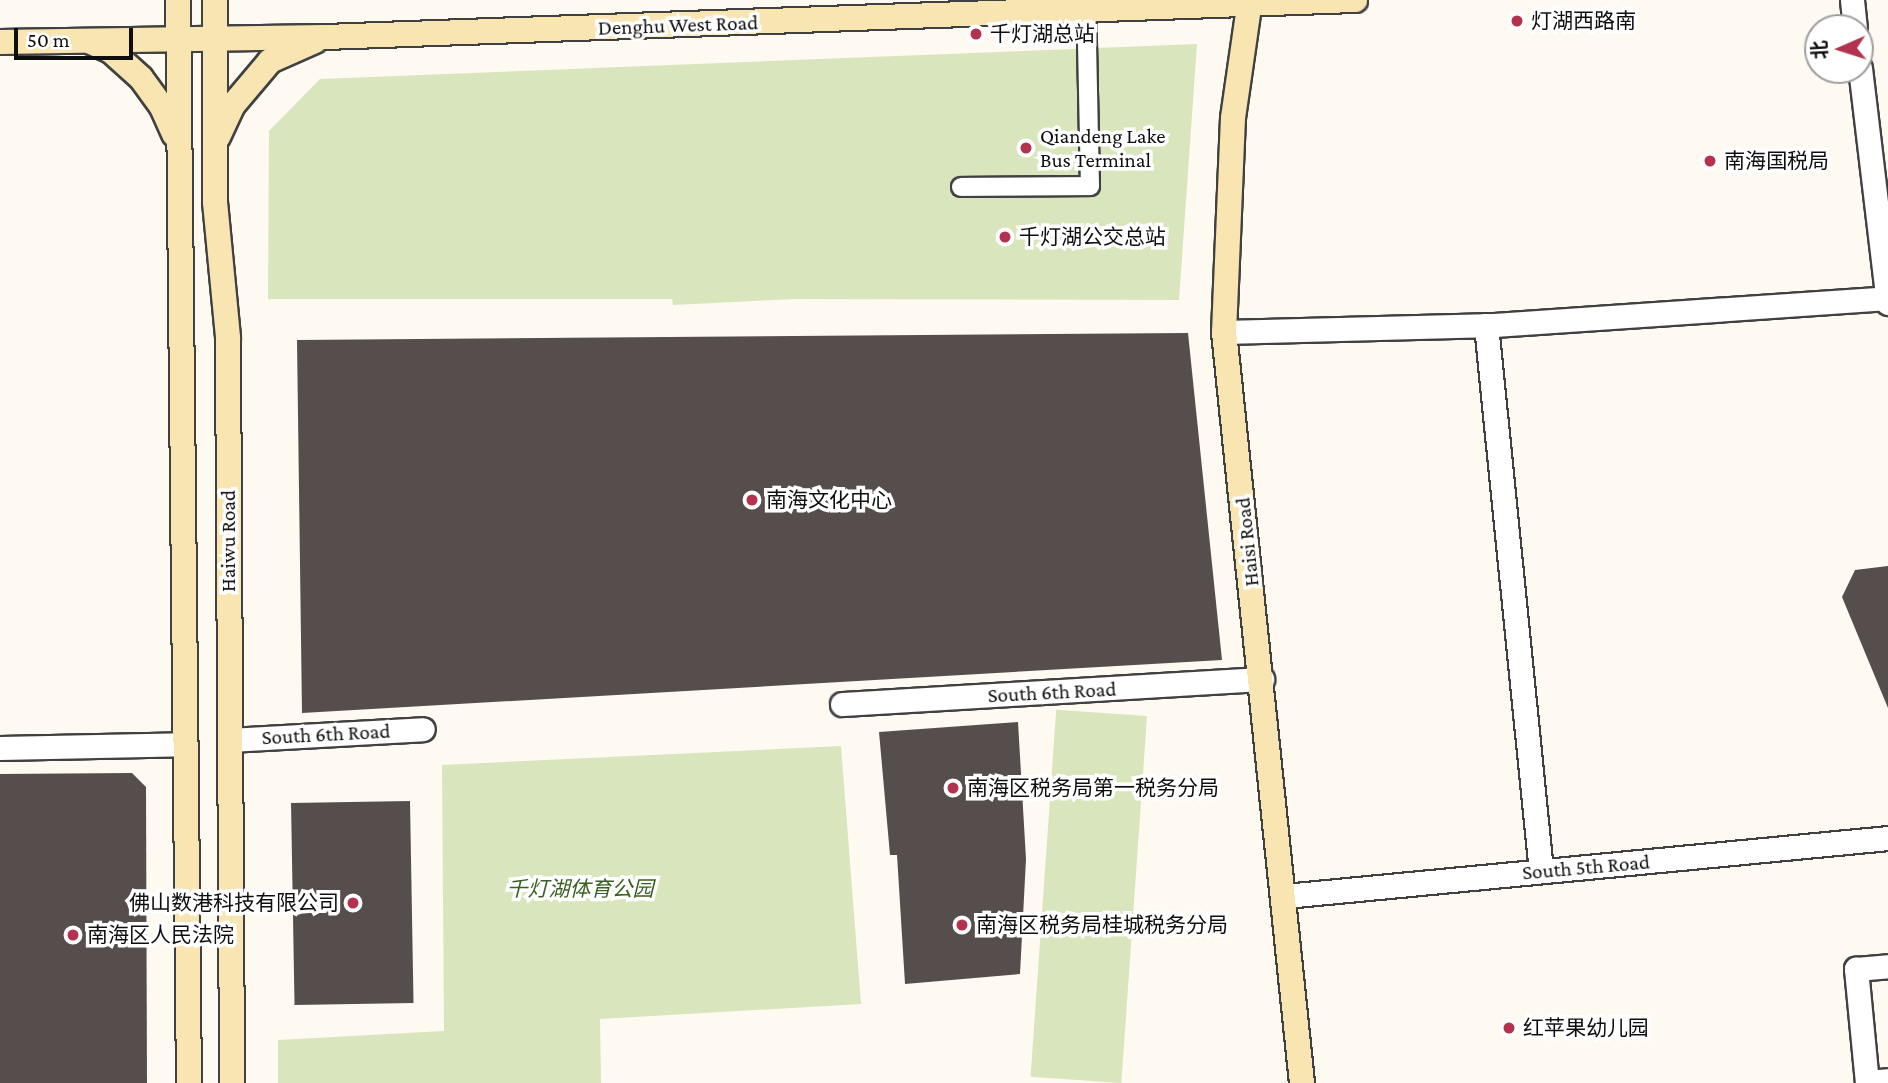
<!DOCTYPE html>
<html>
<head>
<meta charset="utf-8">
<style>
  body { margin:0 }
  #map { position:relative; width:1888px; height:1083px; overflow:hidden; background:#fef9f1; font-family:"Crimson Pro","Noto Sans SC",serif }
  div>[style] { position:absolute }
  .green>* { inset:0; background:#d9e6bd; transform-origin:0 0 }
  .building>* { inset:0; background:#564e4c; transform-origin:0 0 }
  .roads { filter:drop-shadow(2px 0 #414141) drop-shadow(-2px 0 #414141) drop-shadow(0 2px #414141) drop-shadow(0 -2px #414141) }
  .minor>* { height:18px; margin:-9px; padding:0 9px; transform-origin:9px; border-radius:9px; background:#fff }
  .tertiary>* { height:23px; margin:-11.5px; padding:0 11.5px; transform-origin:11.5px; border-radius:11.5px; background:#fff }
  .secondary>* { height:24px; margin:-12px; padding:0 12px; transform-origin:12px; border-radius:12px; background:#f8e5b2 }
  .dots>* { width:19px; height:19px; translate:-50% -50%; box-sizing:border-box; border:4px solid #fff; border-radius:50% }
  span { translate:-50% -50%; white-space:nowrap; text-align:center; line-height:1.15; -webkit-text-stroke:7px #fff; paint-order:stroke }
  .poi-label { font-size:21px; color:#0e0e0e }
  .left { translate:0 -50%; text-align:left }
  .right { translate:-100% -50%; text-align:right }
  .street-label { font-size:21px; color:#0e0e0e }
  .park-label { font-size:21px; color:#3a6124; font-style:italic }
  .north { position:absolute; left:1804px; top:14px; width:70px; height:70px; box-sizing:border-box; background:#fff; border:2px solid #9f9f9f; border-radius:50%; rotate:267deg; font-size:19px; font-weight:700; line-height:28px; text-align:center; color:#0e0e0e }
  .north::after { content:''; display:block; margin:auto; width:24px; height:32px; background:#b3324d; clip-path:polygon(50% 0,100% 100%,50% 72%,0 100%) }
  .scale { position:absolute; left:14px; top:28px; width:119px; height:32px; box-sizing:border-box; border:4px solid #0e0e0e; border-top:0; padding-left:9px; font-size:21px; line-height:24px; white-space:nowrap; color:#0e0e0e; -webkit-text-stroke:5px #fff; paint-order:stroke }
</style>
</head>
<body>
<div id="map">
  <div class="green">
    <div style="clip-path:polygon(1197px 44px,1179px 300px,795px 299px,673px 305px,672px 299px,268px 299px,269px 131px,320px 79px)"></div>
    <div style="left:1147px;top:716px;width:368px;height:91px;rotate:94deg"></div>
    <div style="clip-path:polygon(841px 746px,861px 1004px,600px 1019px,601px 1083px,278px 1083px,278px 1040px,444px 1031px,442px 765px)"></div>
  </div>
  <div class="building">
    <div style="clip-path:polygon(1188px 333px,1222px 660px,302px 713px,297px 340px)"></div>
    <div style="clip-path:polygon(1888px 566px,1888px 708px,1842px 597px,1855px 570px)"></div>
    <div style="clip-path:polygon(1018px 722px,1026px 859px,1020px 974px,905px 984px,897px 855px,890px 855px,879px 732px)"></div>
    <div style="clip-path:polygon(132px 773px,146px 787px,147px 1083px,0 1083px,0 774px)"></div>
    <div style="left:410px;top:801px;width:202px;height:119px;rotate:89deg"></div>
  </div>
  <div class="roads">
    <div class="minor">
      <div style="left:961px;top:187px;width:129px;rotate:-0.4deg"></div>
      <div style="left:1090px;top:186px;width:186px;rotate:-91.2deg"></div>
    </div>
    <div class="tertiary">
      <div style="left:1852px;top:0;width:28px;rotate:84deg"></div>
      <div style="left:1860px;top:68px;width:237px;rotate:83.2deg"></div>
      <div style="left:1486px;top:325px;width:549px;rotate:84.25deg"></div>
      <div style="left:1224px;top:332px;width:270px;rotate:-1.5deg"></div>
      <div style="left:1494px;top:325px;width:395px;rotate:-3.9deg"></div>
      <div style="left:842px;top:704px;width:421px;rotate:-3.4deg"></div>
      <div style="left:229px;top:740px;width:194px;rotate:-3.2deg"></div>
      <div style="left:0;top:748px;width:184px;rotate:-1.2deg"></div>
      <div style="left:1285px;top:896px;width:606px;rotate:-5.49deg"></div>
      <div style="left:1867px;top:1082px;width:21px;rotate:-5deg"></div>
      <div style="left:1867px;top:1083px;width:115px;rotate:-95.5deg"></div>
      <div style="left:1856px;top:969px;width:32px;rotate:-5deg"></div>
    </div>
    <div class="secondary">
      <div style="left:178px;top:0;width:1083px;rotate:89.42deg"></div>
      <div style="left:215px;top:0;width:202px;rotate:90deg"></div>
      <div style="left:215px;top:202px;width:137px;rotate:84.5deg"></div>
      <div style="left:228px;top:338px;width:745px;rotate:89.69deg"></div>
      <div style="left:1250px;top:0;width:119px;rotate:98.2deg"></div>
      <div style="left:1233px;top:118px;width:214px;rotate:92.4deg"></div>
      <div style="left:1224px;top:332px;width:755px;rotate:84.07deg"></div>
      <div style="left:0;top:42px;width:325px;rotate:-0.9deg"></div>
      <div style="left:325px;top:37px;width:1031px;rotate:-2.06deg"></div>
      <div style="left:91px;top:42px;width:22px;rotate:24deg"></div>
      <div style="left:111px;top:51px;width:40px;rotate:42deg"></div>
      <div style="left:141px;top:78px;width:36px;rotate:54deg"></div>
      <div style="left:162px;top:107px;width:30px;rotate:66deg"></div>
      <div style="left:218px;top:137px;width:35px;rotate:-65deg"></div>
      <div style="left:233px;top:105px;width:57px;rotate:-49.9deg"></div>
      <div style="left:270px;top:61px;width:49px;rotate:-24deg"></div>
    </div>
  </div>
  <div class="dots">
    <div style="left:1517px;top:21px;background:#b3324d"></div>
    <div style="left:976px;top:34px;background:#b3324d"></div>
    <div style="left:1026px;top:148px;background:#b3324d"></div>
    <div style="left:1710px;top:161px;background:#b3324d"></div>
    <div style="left:1005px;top:237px;background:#b3324d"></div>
    <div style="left:752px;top:500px;background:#b3324d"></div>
    <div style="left:953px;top:788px;background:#b3324d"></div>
    <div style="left:353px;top:903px;background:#b3324d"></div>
    <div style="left:962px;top:925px;background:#b3324d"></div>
    <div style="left:73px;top:935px;background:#b3324d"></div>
    <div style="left:1509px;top:1028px;background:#b3324d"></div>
  </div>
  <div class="poi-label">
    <span class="left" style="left:1531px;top:21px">灯湖西路南</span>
    <span class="left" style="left:990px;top:34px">千灯湖总站</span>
    <span class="left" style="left:1040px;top:148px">Qiandeng Lake<br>Bus Terminal</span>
    <span class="left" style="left:1724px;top:161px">南海国税局</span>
    <span class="left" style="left:1019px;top:237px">千灯湖公交总站</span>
    <span class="left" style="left:766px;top:500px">南海文化中心</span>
    <span class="left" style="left:967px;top:788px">南海区税务局第一税务分局</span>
    <span class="right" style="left:339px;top:903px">佛山数港科技有限公司</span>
    <span class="left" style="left:976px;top:925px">南海区税务局桂城税务分局</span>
    <span class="left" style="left:87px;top:935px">南海区人民法院</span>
    <span class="left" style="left:1523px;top:1028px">红苹果幼儿园</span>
  </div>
  <div class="street-label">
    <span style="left:678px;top:25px;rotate:-2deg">Denghu West Road</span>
    <span style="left:228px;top:541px;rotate:-90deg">Haiwu Road</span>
    <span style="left:1247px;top:542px;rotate:-96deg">Haisi Road</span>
    <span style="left:1052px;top:692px;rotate:-3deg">South 6th Road</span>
    <span style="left:326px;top:734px;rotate:-3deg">South 6th Road</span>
    <span style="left:1586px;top:867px;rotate:-5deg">South 5th Road</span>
  </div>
  <div class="park-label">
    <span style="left:580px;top:889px">千灯湖体育公园</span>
  </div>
  <div class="north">北</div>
  <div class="scale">50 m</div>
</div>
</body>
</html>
